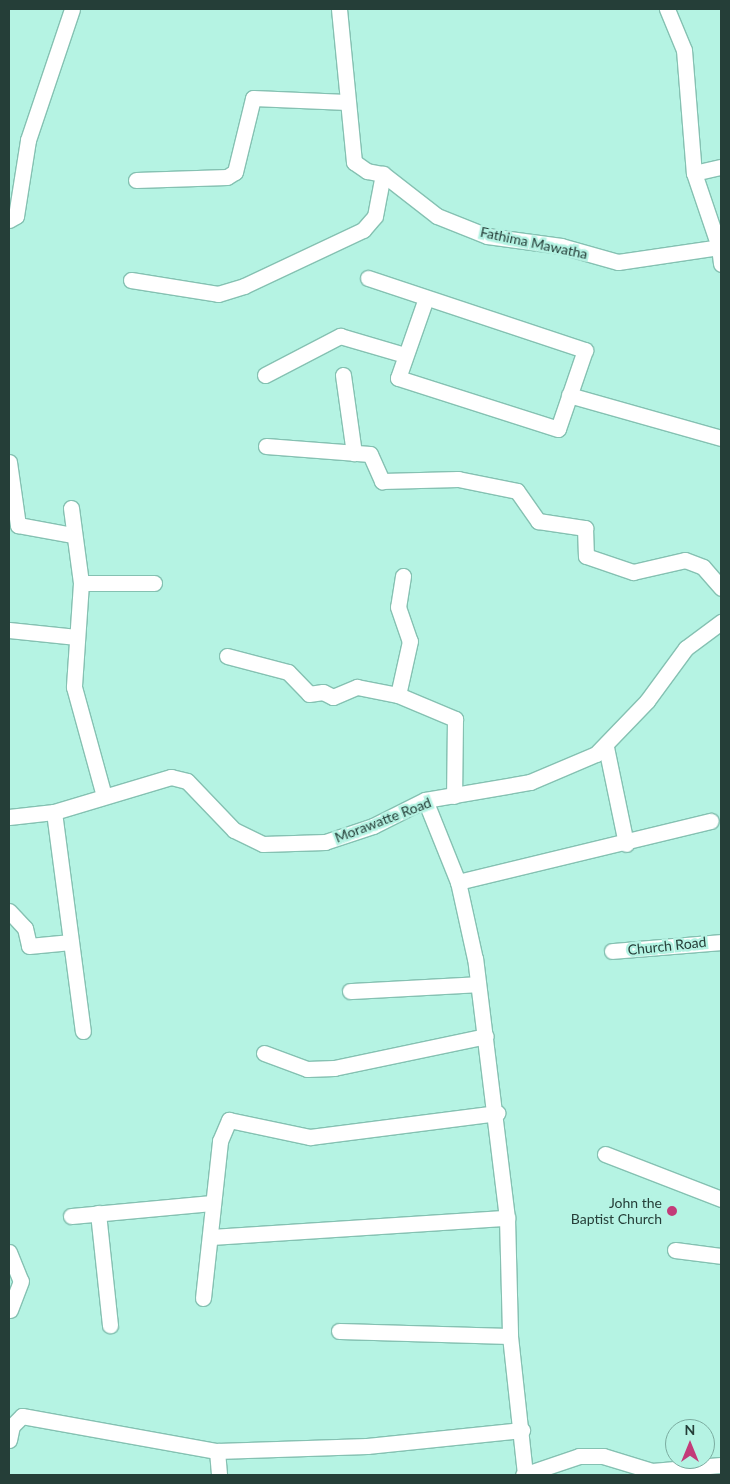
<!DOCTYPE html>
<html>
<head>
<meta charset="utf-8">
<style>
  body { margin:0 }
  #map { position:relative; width:730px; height:1484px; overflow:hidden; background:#b5f3e3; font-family:Lato,sans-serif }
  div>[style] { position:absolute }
  .roads { filter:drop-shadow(1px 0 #85c1b2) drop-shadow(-1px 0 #85c1b2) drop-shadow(0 1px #85c1b2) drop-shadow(0 -1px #85c1b2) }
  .street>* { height:15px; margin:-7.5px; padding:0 7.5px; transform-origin:7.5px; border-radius:7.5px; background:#fff }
  .dots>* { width:14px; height:14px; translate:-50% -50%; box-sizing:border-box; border:2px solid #b5f3e3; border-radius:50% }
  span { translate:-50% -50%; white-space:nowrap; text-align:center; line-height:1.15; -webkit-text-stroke:5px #b5f3e3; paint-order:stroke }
  .street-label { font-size:14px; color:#253e38 }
  .poi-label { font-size:14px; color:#253e38 }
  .right { translate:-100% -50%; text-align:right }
  .frame { position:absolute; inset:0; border:10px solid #253e38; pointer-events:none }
  .north { position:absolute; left:665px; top:1419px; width:50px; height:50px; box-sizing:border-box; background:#b5f3e3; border:1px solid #7bab9f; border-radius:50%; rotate:0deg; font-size:14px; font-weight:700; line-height:20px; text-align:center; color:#253e38 }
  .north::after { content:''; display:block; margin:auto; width:18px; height:22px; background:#c33b79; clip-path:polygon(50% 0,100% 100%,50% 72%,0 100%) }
</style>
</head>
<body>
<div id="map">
  <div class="roads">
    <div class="street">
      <div style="left:339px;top:9px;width:154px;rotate:84.4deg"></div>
      <div style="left:354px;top:162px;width:16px;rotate:35deg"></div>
      <div style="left:367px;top:171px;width:16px;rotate:11deg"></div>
      <div style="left:383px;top:174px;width:68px;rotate:37.9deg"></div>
      <div style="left:437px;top:216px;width:54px;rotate:21.8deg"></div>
      <div style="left:487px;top:236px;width:75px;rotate:7.7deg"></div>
      <div style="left:561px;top:246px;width:59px;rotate:15.7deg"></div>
      <div style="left:618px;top:262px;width:102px;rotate:-8.4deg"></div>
      <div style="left:719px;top:247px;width:17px;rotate:83deg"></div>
      <div style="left:667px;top:9px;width:44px;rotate:67.5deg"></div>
      <div style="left:684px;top:50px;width:123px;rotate:85.4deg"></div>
      <div style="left:694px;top:173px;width:78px;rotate:71.3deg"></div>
      <div style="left:694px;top:173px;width:28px;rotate:-13deg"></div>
      <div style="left:136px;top:180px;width:91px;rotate:-1.9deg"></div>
      <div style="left:227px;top:177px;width:9px;rotate:-32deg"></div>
      <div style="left:235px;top:172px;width:76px;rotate:-76.3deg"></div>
      <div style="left:253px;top:98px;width:94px;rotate:2.4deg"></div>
      <div style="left:9px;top:220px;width:8px;rotate:-30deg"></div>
      <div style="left:16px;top:216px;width:77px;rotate:-81deg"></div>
      <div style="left:28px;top:140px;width:138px;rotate:-71.4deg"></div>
      <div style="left:368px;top:278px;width:229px;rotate:18.4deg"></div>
      <div style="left:585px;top:350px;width:83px;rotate:108.9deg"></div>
      <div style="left:558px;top:429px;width:168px;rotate:-162.3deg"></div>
      <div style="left:398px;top:378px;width:85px;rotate:-70.7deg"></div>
      <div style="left:131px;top:280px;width:88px;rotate:9.1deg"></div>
      <div style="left:218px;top:294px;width:27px;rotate:-17deg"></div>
      <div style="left:244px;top:286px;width:132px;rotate:-25.2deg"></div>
      <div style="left:363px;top:230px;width:18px;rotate:-49deg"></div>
      <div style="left:375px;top:216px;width:43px;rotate:-79.2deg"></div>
      <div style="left:265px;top:375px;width:85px;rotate:-27.5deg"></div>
      <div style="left:340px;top:336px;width:68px;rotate:16.3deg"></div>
      <div style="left:343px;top:375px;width:79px;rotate:82deg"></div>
      <div style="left:569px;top:395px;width:158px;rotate:15.8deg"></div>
      <div style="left:266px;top:446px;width:104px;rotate:4.4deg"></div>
      <div style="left:370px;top:454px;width:30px;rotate:66deg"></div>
      <div style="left:382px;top:481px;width:76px;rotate:-1.5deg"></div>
      <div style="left:458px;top:479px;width:60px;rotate:11.5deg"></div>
      <div style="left:517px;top:491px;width:37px;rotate:55deg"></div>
      <div style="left:538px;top:521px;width:48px;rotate:8.5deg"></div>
      <div style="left:585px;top:528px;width:28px;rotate:88deg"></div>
      <div style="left:586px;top:556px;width:50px;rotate:18.8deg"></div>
      <div style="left:633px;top:572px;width:53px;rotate:-13deg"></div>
      <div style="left:685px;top:560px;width:19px;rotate:21deg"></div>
      <div style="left:703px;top:567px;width:28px;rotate:49deg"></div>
      <div style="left:9px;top:462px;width:64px;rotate:81.9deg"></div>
      <div style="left:18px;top:525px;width:56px;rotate:10.3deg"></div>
      <div style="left:71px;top:508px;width:76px;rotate:82.4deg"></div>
      <div style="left:81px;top:583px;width:104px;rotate:93.9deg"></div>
      <div style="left:74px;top:687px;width:113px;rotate:74.6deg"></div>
      <div style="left:403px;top:576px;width:31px;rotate:99deg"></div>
      <div style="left:398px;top:607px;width:36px;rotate:71deg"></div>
      <div style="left:410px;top:641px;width:55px;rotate:102.5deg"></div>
      <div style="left:398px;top:695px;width:62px;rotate:22.8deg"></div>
      <div style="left:455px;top:719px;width:77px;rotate:90.7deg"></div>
      <div style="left:81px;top:583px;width:73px"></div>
      <div style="left:9px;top:630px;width:68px;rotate:5.9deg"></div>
      <div style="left:227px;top:656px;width:63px;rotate:14.7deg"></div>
      <div style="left:288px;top:672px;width:30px;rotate:46deg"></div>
      <div style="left:309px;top:694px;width:14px;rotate:-8deg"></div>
      <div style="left:323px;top:692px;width:11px;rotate:27deg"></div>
      <div style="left:333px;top:697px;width:26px;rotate:-23deg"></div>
      <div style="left:357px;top:687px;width:42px;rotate:11deg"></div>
      <div style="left:606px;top:747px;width:99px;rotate:78.3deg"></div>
      <div style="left:54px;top:812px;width:221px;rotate:82.5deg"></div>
      <div style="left:9px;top:817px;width:45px;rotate:-6.3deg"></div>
      <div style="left:54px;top:812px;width:122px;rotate:-16.7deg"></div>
      <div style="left:171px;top:777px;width:16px;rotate:14deg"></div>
      <div style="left:187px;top:781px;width:68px;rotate:46.2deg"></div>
      <div style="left:234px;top:830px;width:32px;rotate:26deg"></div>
      <div style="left:263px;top:844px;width:62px;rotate:-1.8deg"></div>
      <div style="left:325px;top:842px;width:51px;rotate:-18.4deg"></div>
      <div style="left:373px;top:826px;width:58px;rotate:-26.6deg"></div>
      <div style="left:425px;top:800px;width:107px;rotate:-9.7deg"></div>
      <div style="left:530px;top:782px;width:72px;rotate:-23deg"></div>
      <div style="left:596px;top:754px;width:74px;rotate:-46.1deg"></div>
      <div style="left:647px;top:701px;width:66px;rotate:-53.7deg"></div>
      <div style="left:686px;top:648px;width:44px;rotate:-36.6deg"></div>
      <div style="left:458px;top:882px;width:260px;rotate:-13.6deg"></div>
      <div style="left:9px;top:911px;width:23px;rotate:47deg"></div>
      <div style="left:25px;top:928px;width:18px;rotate:77deg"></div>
      <div style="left:29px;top:946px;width:42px;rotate:-5.4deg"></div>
      <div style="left:612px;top:951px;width:109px;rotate:-4.7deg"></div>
      <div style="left:350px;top:991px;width:128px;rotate:-3.1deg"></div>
      <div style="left:264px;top:1053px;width:46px;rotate:20.4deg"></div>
      <div style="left:307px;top:1069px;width:27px;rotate:-2deg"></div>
      <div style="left:334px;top:1068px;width:155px;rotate:-11.9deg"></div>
      <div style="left:605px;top:1154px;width:124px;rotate:21.2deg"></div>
      <div style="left:98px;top:1213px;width:113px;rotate:83.9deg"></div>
      <div style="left:71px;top:1216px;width:142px;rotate:-5.3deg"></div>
      <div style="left:507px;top:1218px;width:118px;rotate:88.5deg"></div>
      <div style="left:510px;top:1336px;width:139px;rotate:83.8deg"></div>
      <div style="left:211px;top:1237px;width:297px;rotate:-3.7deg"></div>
      <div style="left:507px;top:1218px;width:261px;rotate:-97deg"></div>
      <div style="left:475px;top:959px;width:79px;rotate:-102.4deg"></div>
      <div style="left:458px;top:882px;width:88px;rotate:-111.9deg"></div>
      <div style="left:675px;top:1250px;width:46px;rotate:7.4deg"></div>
      <div style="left:9px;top:1252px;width:31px;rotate:68deg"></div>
      <div style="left:21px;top:1281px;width:31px;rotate:111deg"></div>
      <div style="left:203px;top:1298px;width:158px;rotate:-83.8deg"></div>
      <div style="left:220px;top:1141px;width:23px;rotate:-67deg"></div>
      <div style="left:229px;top:1120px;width:83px;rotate:11.9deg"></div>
      <div style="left:310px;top:1137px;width:189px;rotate:-7.3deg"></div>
      <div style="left:339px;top:1331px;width:171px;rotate:1.7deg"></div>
      <div style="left:9px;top:1440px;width:14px;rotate:-78deg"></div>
      <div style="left:12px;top:1426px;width:14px;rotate:-45deg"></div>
      <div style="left:22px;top:1416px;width:198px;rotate:10.2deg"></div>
      <div style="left:217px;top:1451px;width:150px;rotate:-1.9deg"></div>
      <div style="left:367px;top:1446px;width:156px;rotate:-5.9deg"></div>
      <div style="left:217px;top:1451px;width:24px;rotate:85deg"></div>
      <div style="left:523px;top:1475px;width:59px;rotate:-18.7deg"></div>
      <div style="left:579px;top:1456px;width:24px"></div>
      <div style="left:603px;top:1456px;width:51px;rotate:17deg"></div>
      <div style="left:652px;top:1471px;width:69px;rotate:-5deg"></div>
    </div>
  </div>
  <div class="dots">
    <div style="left:672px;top:1211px;background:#c33b79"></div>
  </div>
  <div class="street-label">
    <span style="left:534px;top:243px;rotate:12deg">Fathima Mawatha</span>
    <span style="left:383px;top:820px;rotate:-21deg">Morawatte Road</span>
    <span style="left:667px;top:946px;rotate:-6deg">Church Road</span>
  </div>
  <div class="poi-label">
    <span class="right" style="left:662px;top:1211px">John the<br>Baptist Church</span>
  </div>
  <div class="frame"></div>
  <div class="north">N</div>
</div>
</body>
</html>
